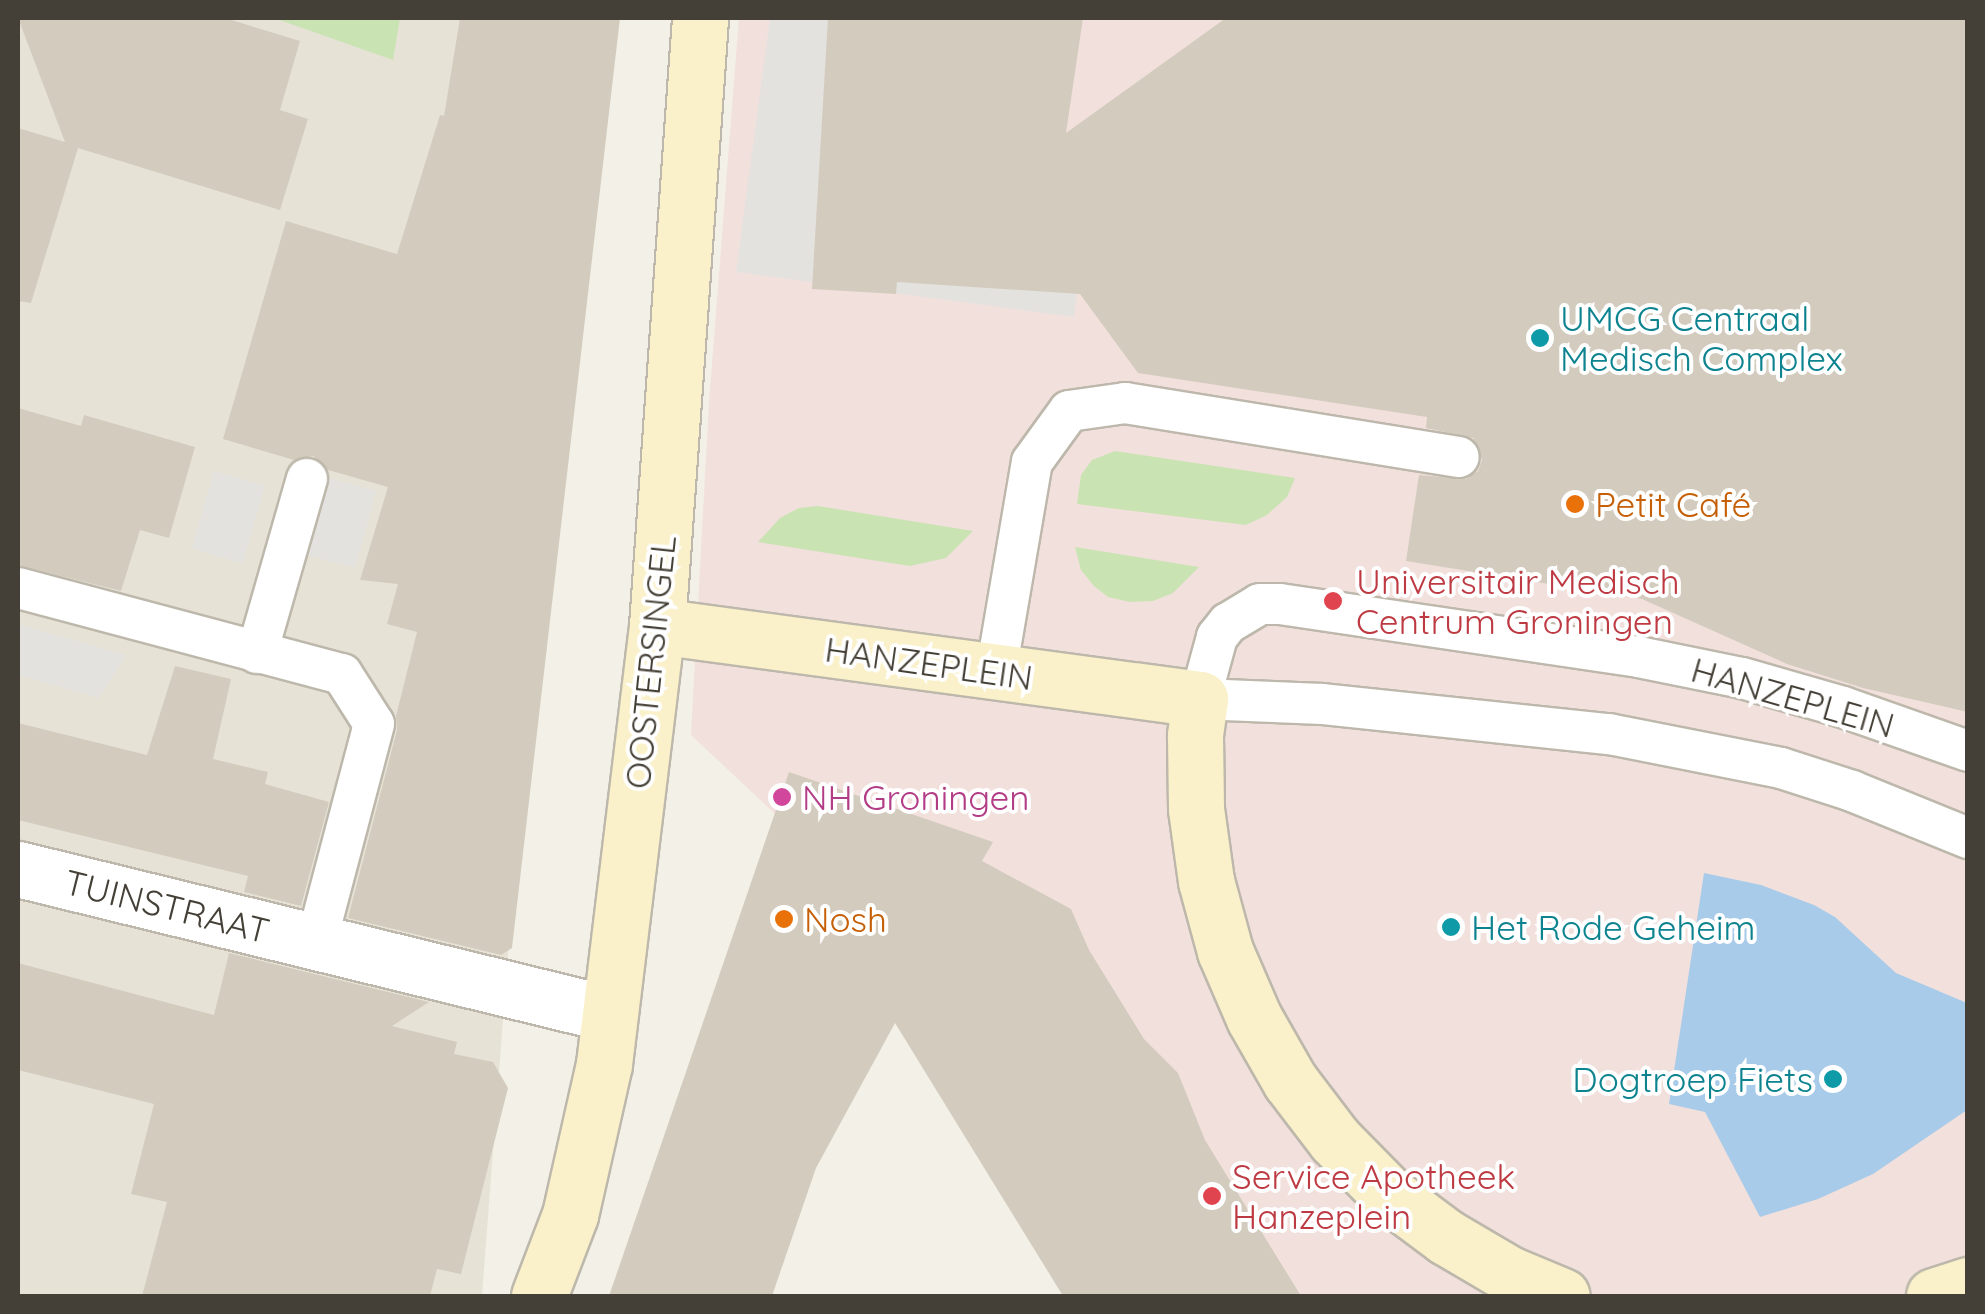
<!DOCTYPE html>
<html>
<head>
<meta charset="utf-8">
<style>
  body { margin:0 }
  #map { position:relative; width:1985px; height:1314px; overflow:hidden; background:#f2f0e7; font-family:Quicksand,sans-serif }
  div>[style] { position:absolute }
  .residential>* { inset:0; background:#e6e2d6 }
  .medical>* { inset:0; background:#f2e0dc }
  .green>* { inset:0; background:#cae3b3 }
  .parking>* { inset:0; background:#e4e2df; transform-origin:0 0 }
  .water>* { inset:0; background:#a9cbea }
  .building>* { inset:0; background:#d3ccbe }
  .roads { filter:drop-shadow(2px 0 #bdb8ab) drop-shadow(-2px 0 #bdb8ab) drop-shadow(0 2px #bdb8ab) drop-shadow(0 -2px #bdb8ab) }
  .lane>* { height:40px; margin:-20px; padding:0 20px; transform-origin:20px; border-radius:20px; background:#fff }
  .street>* { height:55px; margin:-27.5px; padding:0 27.5px; transform-origin:27.5px; border-radius:27.5px; background:#fff }
  .secondary>* { height:55px; margin:-27.5px; padding:0 27.5px; transform-origin:27.5px; border-radius:27.5px; background:#faf1ca }
  .dots>* { width:28px; height:28px; translate:-50% -50%; box-sizing:border-box; border:5px solid #fff; border-radius:50% }
  span { translate:-50% -50%; white-space:nowrap; text-align:center; line-height:1.15; -webkit-text-stroke:8px #fff; paint-order:stroke }
  .culture-label { font-size:35px; color:#0d838f }
  .left { translate:0 -50%; text-align:left }
  .right { translate:-100% -50%; text-align:right }
  .food-label { font-size:35px; color:#c56008 }
  .health-label { font-size:35px; color:#be3a42 }
  .street-label { font-size:35px; color:#454037 }
  .hotel-label { font-size:35px; color:#b23c85 }
  .frame { position:absolute; inset:0; border:20px solid #454037; pointer-events:none }
</style>
</head>
<body>
<div id="map">
  <div class="residential">
    <div style="clip-path:polygon(18px 18px,579px 18px,482px 1296px,18px 1296px)"></div>
  </div>
  <div class="medical">
    <div style="clip-path:polygon(739px 18px,1967px 18px,1967px 1296px,1289px 1296px,691px 735px,709px 403px)"></div>
  </div>
  <div class="green">
    <div style="clip-path:polygon(274px 18px,400px 18px,393px 60px)"></div>
    <div style="clip-path:polygon(1115px 451px,1295px 478px,1287px 497px,1267px 515px,1246px 525px,1077px 504px,1081px 475px,1092px 460px)"></div>
    <div style="clip-path:polygon(818px 506px,973px 531px,946px 558px,910px 566px,758px 542px,780px 518px,799px 508px)"></div>
    <div style="clip-path:polygon(1075px 547px,1199px 567px,1173px 593px,1153px 601px,1130px 602px,1108px 597px,1094px 586px,1081px 570px)"></div>
  </div>
  <div class="parking">
    <div style="clip-path:polygon(770px 18px,905px 18px,889px 135px,1095px 164px,1074px 317px,736px 272px)"></div>
    <div style="left:214px;top:471px;width:53px;height:81px;rotate:16deg"></div>
    <div style="left:325px;top:477px;width:53px;height:80px;rotate:15deg"></div>
    <div style="clip-path:polygon(18px 624px,126px 655px,99px 698px,18px 675px)"></div>
  </div>
  <div class="water">
    <div style="clip-path:polygon(1704px 873px,1761px 885px,1814px 905px,1835px 917px,1896px 973px,1967px 1003px,1967px 1110px,1873px 1174px,1818px 1199px,1760px 1217px,1705px 1112px,1669px 1104px)"></div>
  </div>
  <div class="building">
    <div style="clip-path:polygon(18px 18px,225px 18px,300px 41px,280px 110px,308px 119px,280px 210px,78px 148px,31px 303px,18px 301px,18px 128px,65px 142px)"></div>
    <div style="clip-path:polygon(460px 18px,620px 18px,512px 948px,501px 955px,348px 918px,397px 730px,396px 716px,417px 632px,387px 624px,398px 584px,360px 580px,388px 487px,328px 470px,313px 456px,294px 460px,223px 439px,286px 221px,397px 254px,440px 115px,444px 116px)"></div>
    <div style="clip-path:polygon(828px 18px,1083px 18px,1066px 133px,1226px 18px,1968px 18px,1968px 712px,1863px 688px,1787px 664px,1642px 599px,1406px 561px,1419px 475px,1466px 479px,1478px 471px,1482px 460px,1473px 438px,1426px 428px,1427px 417px,1138px 373px,1080px 294px,897px 282px,896px 294px,812px 289px)"></div>
    <div style="clip-path:polygon(18px 408px,81px 426px,84px 415px,195px 447px,169px 538px,140px 530px,121px 591px,18px 565px)"></div>
    <div style="clip-path:polygon(175px 666px,231px 679px,213px 759px,268px 772px,265px 784px,329px 802px,301px 906px,244px 892px,248px 876px,18px 820px,18px 723px,147px 755px)"></div>
    <div style="clip-path:polygon(789px 772px,993px 842px,982px 861px,1071px 909px,1089px 950px,1144px 1039px,1178px 1073px,1205px 1140px,1301px 1296px,1063px 1296px,895px 1023px,816px 1168px,772px 1296px,609px 1296px)"></div>
    <div style="clip-path:polygon(229px 953px,429px 1002px,392px 1026px,457px 1042px,454px 1054px,493px 1062px,508px 1088px,461px 1274px,437px 1269px,430px 1296px,142px 1296px,167px 1202px,131px 1194px,154px 1104px,18px 1070px,18px 963px,214px 1015px)"></div>
  </div>
  <div class="roads">
    <div class="lane">
      <div style="left:18px;top:588px;width:335px;rotate:14.9deg"></div>
      <div style="left:342px;top:674px;width:59px;rotate:57.4deg"></div>
      <div style="left:374px;top:724px;width:228px;rotate:104.8deg"></div>
      <div style="left:257px;top:653px;width:181px;rotate:-74deg"></div>
      <div style="left:996px;top:672px;width:213px;rotate:-80.3deg"></div>
      <div style="left:1032px;top:462px;width:63px;rotate:-54deg"></div>
      <div style="left:1069px;top:411px;width:57px;rotate:-8.1deg"></div>
      <div style="left:1125px;top:403px;width:338px;rotate:9.2deg"></div>
      <div style="left:1968px;top:751px;width:133px;rotate:-160.6deg"></div>
      <div style="left:1843px;top:707px;width:105px;rotate:-164deg"></div>
      <div style="left:1742px;top:678px;width:105px;rotate:-168.5deg"></div>
      <div style="left:1639px;top:657px;width:363px;rotate:-171.6deg"></div>
      <div style="left:1280px;top:604px;width:20px;rotate:180deg"></div>
      <div style="left:1260px;top:604px;width:37px;rotate:149deg"></div>
      <div style="left:1228px;top:623px;width:18px;rotate:128deg"></div>
      <div style="left:1217px;top:637px;width:64px;rotate:105.3deg"></div>
      <div style="left:1200px;top:699px;width:122px;rotate:2.3deg"></div>
      <div style="left:1322px;top:704px;width:289px;rotate:6deg"></div>
      <div style="left:1609px;top:734px;width:175px;rotate:11.2deg"></div>
      <div style="left:1781px;top:768px;width:75px;rotate:17.9deg"></div>
      <div style="left:1852px;top:791px;width:125px;rotate:22.1deg"></div>
    </div>
    <div class="street">
      <div style="left:18px;top:869px;width:609px;rotate:13.76deg"></div>
    </div>
    <div class="secondary">
      <div style="left:657px;top:626px;width:548px;rotate:7.66deg"></div>
      <div style="left:1200px;top:699px;width:37px;rotate:98deg"></div>
      <div style="left:1195px;top:736px;width:73px;rotate:89.2deg"></div>
      <div style="left:1196px;top:809px;width:73px;rotate:82.1deg"></div>
      <div style="left:1206px;top:881px;width:73px;rotate:74.8deg"></div>
      <div style="left:1225px;top:951px;width:73px;rotate:66.6deg"></div>
      <div style="left:1254px;top:1018px;width:73px;rotate:60.3deg"></div>
      <div style="left:1290px;top:1081px;width:74px;rotate:52.7deg"></div>
      <div style="left:1335px;top:1140px;width:74px;rotate:45.5deg"></div>
      <div style="left:1387px;top:1193px;width:74px;rotate:36.7deg"></div>
      <div style="left:1446px;top:1237px;width:73px;rotate:30.4deg"></div>
      <div style="left:1509px;top:1274px;width:57px;rotate:22.5deg"></div>
      <div style="left:539px;top:1296px;width:87px;rotate:-69.1deg"></div>
      <div style="left:570px;top:1215px;width:155px;rotate:-77.3deg"></div>
      <div style="left:604px;top:1064px;width:441px;rotate:-83.1deg"></div>
      <div style="left:657px;top:626px;width:610px;rotate:-85.95deg"></div>
      <div style="left:1934px;top:1296px;width:36px;rotate:-18deg"></div>
    </div>
  </div>
  <div class="dots">
    <div style="left:1540px;top:338px;background:#0f9aa8"></div>
    <div style="left:1575px;top:504px;background:#e8710a"></div>
    <div style="left:1333px;top:601px;background:#e0444e"></div>
    <div style="left:782px;top:797px;background:#d1479c"></div>
    <div style="left:784px;top:919px;background:#e8710a"></div>
    <div style="left:1451px;top:927px;background:#0f9aa8"></div>
    <div style="left:1833px;top:1079px;background:#0f9aa8"></div>
    <div style="left:1212px;top:1196px;background:#e0444e"></div>
  </div>
  <div class="culture-label">
    <span class="left" style="left:1560px;top:338px">UMCG Centraal<br>Medisch Complex</span>
    <span class="left" style="left:1471px;top:927px">Het Rode Geheim</span>
    <span class="right" style="left:1813px;top:1079px">Dogtroep Fiets</span>
  </div>
  <div class="food-label">
    <span class="left" style="left:1595px;top:504px">Petit Café</span>
    <span class="left" style="left:804px;top:919px">Nosh</span>
  </div>
  <div class="health-label">
    <span class="left" style="left:1356px;top:601px">Universitair Medisch<br>Centrum Groningen</span>
    <span class="left" style="left:1232px;top:1196px">Service Apotheek<br>Hanzeplein</span>
  </div>
  <div class="street-label">
    <span style="left:650px;top:662px;rotate:-84deg">OOSTERSINGEL</span>
    <span style="left:929px;top:663px;rotate:8deg">HANZEPLEIN</span>
    <span style="left:1793px;top:697px;rotate:16deg">HANZEPLEIN</span>
    <span style="left:167px;top:906px;rotate:14deg">TUINSTRAAT</span>
  </div>
  <div class="hotel-label">
    <span class="left" style="left:802px;top:797px">NH Groningen</span>
  </div>
  <div class="frame"></div>
</div>
</body>
</html>
